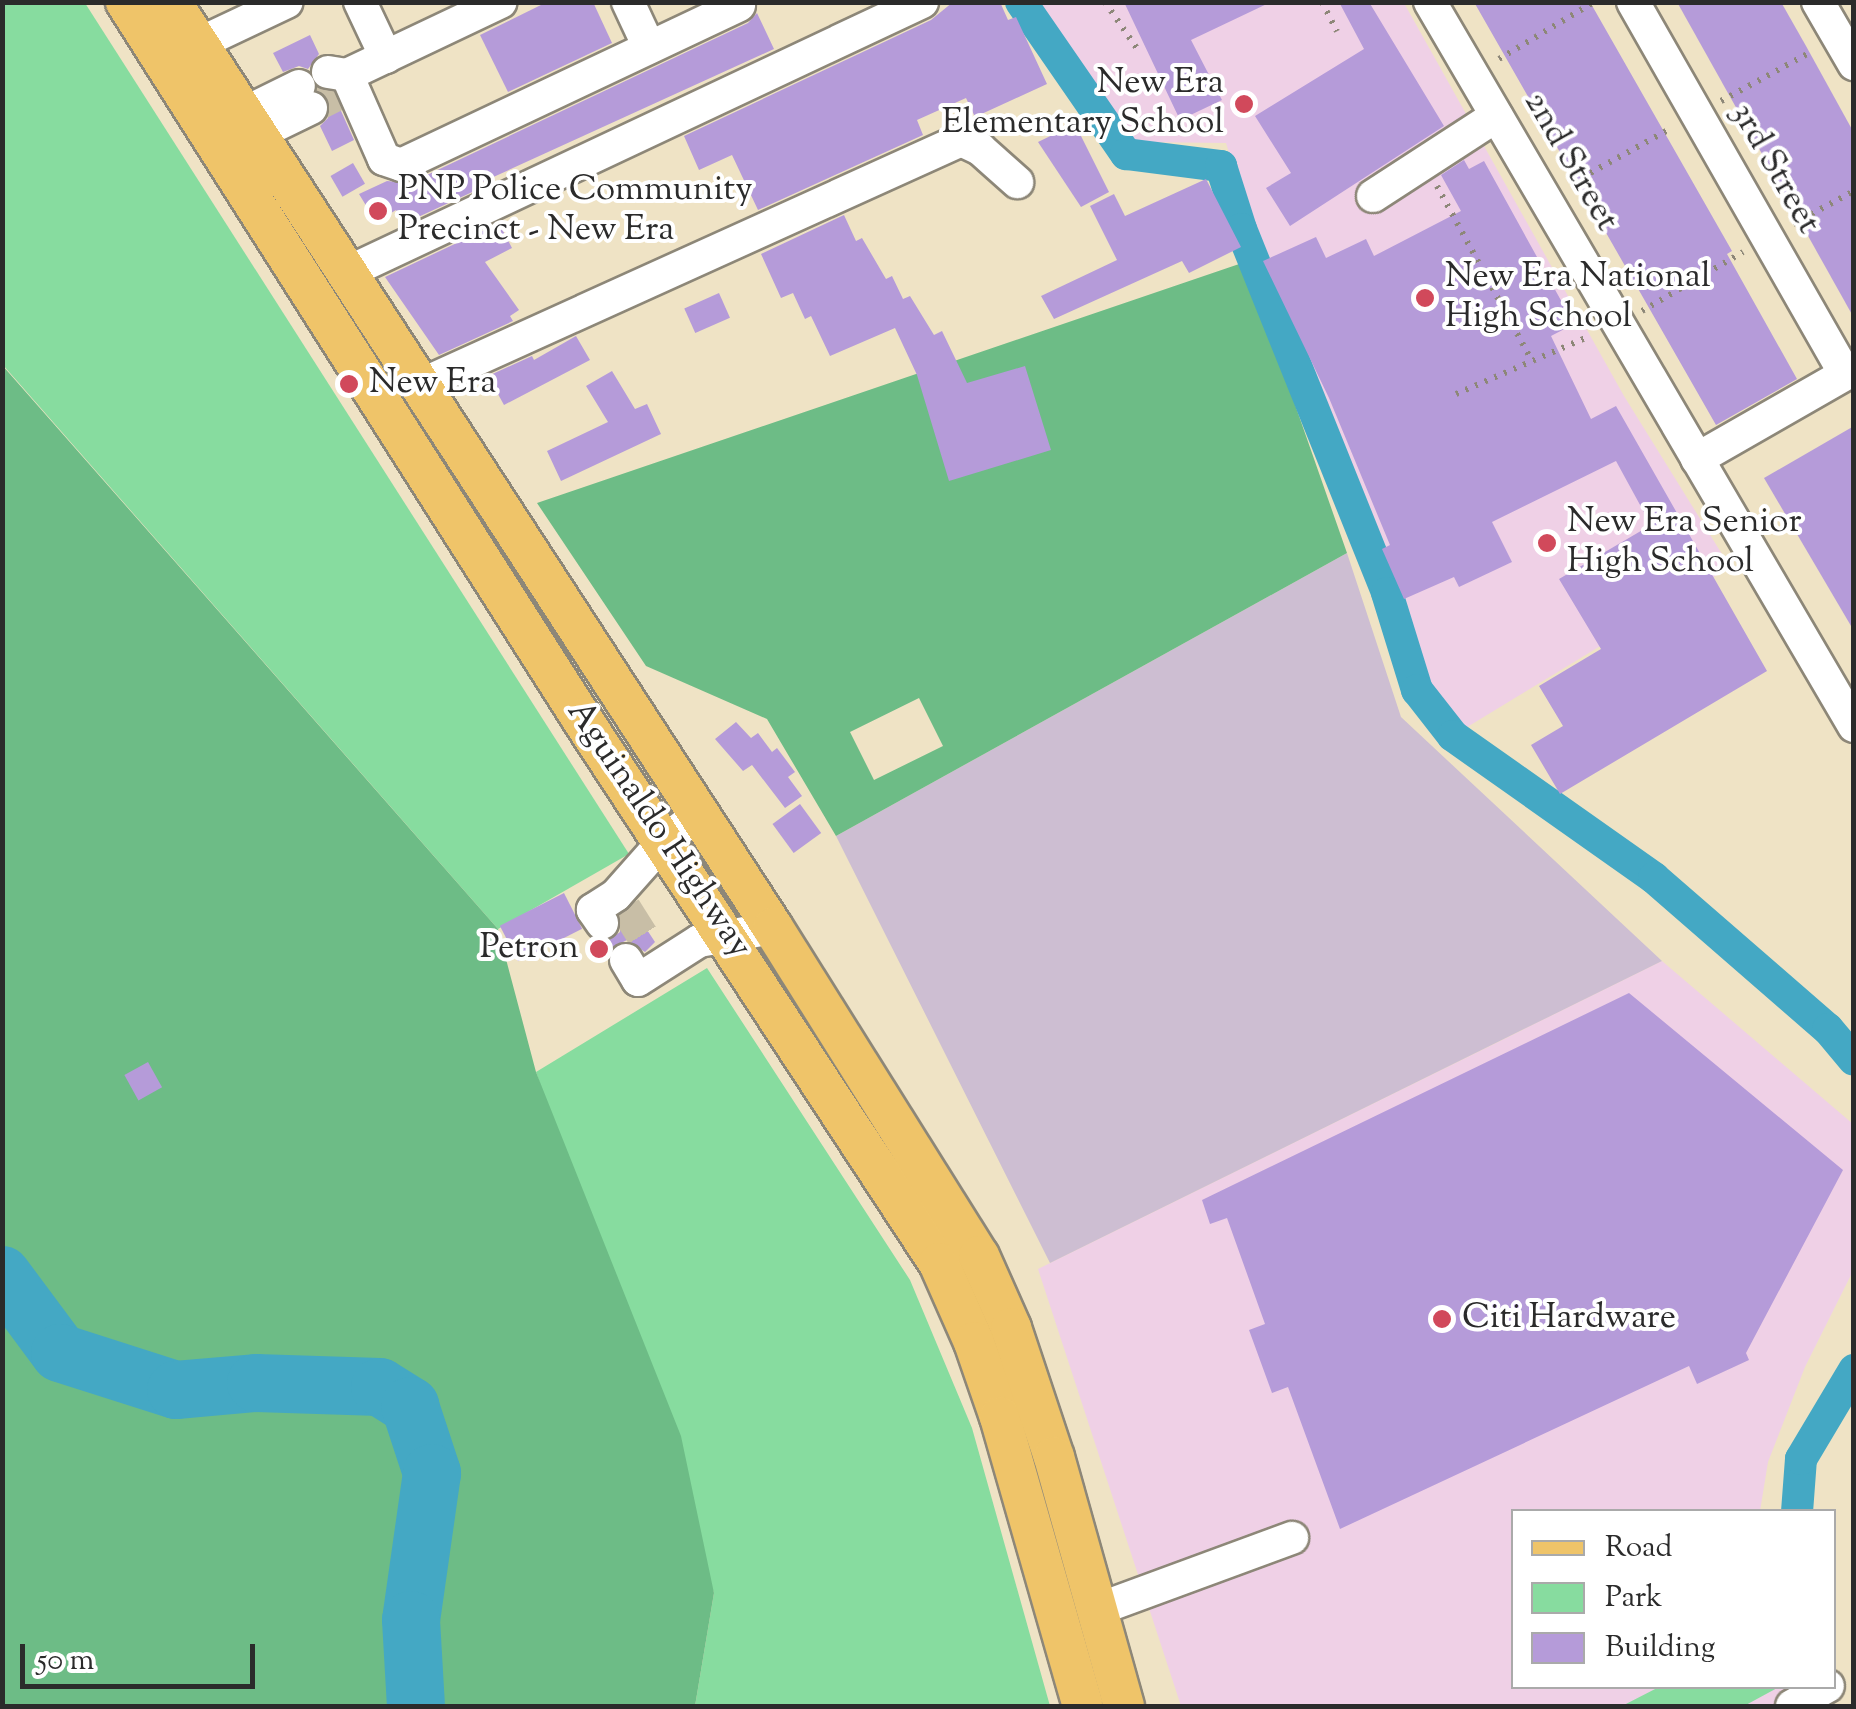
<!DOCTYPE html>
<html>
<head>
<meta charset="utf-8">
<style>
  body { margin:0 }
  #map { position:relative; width:1856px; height:1709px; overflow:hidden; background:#efe3c5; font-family:"Sorts Mill Goudy",serif }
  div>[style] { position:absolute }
  .built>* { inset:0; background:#efd0e6 }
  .industrial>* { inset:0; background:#cdbed2 }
  .green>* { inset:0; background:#87dc9f }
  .forest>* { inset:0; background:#6dbc86 }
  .canal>* { height:32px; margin:-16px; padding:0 16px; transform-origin:16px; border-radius:16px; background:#44a8c4 }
  .river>* { height:58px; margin:-29px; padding:0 29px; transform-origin:29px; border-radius:29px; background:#44a8c4 }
  .building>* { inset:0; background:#b59bd9; transform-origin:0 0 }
  .minor-tunnel>* { height:32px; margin-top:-16px; transform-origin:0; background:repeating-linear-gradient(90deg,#c8bea6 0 32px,transparent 0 48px) }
  .path>* { height:6px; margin-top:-3px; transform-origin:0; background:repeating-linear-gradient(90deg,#8d8778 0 2.5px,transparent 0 10.5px) }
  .roads { filter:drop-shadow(2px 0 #8d8778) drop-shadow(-2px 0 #8d8778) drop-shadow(0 2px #8d8778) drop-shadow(0 -2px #8d8778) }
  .minor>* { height:32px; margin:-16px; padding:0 16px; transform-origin:16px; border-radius:16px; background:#fff }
  .major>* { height:40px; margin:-20px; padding:0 20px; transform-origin:20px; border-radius:20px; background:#efc469 }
  .dots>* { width:28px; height:28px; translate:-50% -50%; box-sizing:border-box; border:5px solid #fff; border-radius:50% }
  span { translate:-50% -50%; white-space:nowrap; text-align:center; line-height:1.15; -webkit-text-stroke:8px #fff; paint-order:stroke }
  .poi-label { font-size:35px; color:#2b2b2b }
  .right { translate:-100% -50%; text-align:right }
  .left { translate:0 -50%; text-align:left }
  .street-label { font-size:35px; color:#2b2b2b }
  .frame { position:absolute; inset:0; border:5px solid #2b2b2b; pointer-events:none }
  .legend { position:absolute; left:1511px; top:1509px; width:325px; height:180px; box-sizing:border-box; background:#fff; border:2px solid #aaa; margin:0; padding:12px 18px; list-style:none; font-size:30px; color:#2b2b2b }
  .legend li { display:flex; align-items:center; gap:20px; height:50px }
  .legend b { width:50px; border:2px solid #aaa }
  .scale { position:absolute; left:20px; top:1644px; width:235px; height:45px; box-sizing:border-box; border:5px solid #2b2b2b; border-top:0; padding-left:12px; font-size:30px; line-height:35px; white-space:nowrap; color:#2b2b2b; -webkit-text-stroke:8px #fff; paint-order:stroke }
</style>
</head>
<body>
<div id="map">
  <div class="built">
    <div style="clip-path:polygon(1035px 3px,1404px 3px,1624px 396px,1730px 567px,1464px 729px,1427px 684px,1326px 399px,1263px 261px,1226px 143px,1136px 142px)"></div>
    <div style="clip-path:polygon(1662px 961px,1853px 1124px,1853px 1271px,1805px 1367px,1768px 1462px,1760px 1511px,1514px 1512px,1514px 1686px,1824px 1687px,1836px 1706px,1181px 1706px,1038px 1269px)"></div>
  </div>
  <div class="industrial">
    <div style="clip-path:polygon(1347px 553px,1401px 717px,1662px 961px,1050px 1263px,836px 836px)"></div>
  </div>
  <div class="green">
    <div style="clip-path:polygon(2px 3px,85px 3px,629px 854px,498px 929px,3px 365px)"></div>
    <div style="clip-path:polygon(707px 968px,910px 1280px,972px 1428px,1050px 1706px,695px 1706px,714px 1593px,536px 1072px)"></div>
    <div style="clip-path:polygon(1659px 1687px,1659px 1686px,1779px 1687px,1744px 1706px,1622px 1706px)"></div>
  </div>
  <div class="forest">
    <div style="clip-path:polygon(evenodd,1245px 262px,1347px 553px,836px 836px,767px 719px,646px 666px,537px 503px,1245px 262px,919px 698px,943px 746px,874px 780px,850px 732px,919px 698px)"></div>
    <div style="clip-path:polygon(2px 365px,498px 929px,536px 1072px,681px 1436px,714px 1593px,695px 1706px,3px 1706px)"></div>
  </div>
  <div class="canal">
    <div style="left:1021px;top:2px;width:185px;rotate:55.4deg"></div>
    <div style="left:1126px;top:154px;width:96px;rotate:7.2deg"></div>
    <div style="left:1221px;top:166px;width:66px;rotate:72.4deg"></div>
    <div style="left:1241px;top:229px;width:392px;rotate:68.1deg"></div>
    <div style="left:1387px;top:593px;width:102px;rotate:72.8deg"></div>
    <div style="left:1417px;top:690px;width:58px;rotate:52deg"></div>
    <div style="left:1453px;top:736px;width:246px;rotate:35.2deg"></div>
    <div style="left:1654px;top:878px;width:230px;rotate:41deg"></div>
    <div style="left:1828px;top:1029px;width:40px;rotate:50deg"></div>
    <div style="left:1797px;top:1512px;width:53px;rotate:-85.7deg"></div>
    <div style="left:1801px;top:1459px;width:104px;rotate:-59.2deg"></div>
  </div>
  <div class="river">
    <div style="left:2px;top:1275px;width:97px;rotate:53.4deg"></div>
    <div style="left:60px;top:1353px;width:122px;rotate:17.7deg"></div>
    <div style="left:176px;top:1390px;width:80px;rotate:-5deg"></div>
    <div style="left:256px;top:1383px;width:124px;rotate:1.8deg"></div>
    <div style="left:380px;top:1387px;width:36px;rotate:32deg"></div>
    <div style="left:410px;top:1406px;width:71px;rotate:71.8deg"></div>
    <div style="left:432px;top:1473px;width:148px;rotate:98.1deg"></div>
    <div style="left:411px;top:1620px;width:86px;rotate:86.7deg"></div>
  </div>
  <div class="building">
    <div style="clip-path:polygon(547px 2px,593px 2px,612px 43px,508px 92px,480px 35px)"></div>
    <div style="clip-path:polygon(953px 2px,1000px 2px,1008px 20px,1016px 17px,1047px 84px,975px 117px,966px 98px,917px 120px,923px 135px,758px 210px,732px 155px,699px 170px,684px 136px,931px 20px)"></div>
    <div style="clip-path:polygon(1124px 2px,1271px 2px,1191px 40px,1222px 100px,1180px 120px)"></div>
    <div style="clip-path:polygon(1339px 2px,1369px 2px,1444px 126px,1290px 226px,1266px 188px,1291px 173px,1255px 116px,1364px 49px)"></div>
    <div style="clip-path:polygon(1474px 2px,1590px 2px,1732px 251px,1727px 254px,1797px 379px,1716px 425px)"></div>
    <div style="clip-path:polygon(1677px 2px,1781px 2px,1806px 46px,1854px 133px,1854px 318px)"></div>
    <div style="clip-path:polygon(757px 13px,774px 49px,478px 184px,481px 188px,403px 224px,396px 210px,376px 222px,359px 194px,387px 181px,410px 183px,748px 23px)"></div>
    <div style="clip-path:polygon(310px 35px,319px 54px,308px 69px,299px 66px,283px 72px,273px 53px)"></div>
    <div style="clip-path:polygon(318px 89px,333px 93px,354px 140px,332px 151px,320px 126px,328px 118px,329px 100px)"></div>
    <div style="clip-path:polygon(1075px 124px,1109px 192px,1081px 207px,1038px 142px)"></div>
    <div style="clip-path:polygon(1464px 160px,1469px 169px,1484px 161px,1574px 324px,1551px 336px,1591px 419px,1616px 406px,1767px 671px,1560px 794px,1531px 745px,1563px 726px,1539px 686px,1601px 649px,1559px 579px,1651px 525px,1616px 461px,1492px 522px,1512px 562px,1459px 587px,1454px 577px,1404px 599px,1382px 549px,1390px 545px,1329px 398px,1263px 261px,1316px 237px,1326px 258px,1366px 239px,1374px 256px,1461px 211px,1441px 175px)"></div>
    <div style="left:353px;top:163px;width:24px;height:26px;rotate:60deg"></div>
    <div style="clip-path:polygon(1206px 179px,1241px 247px,1189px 273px,1182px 261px,1054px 319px,1041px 296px,1117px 260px,1090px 206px,1114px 194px,1125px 216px)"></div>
    <div style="clip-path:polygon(844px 215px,856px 241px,862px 238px,886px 279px,892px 276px,903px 299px,910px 296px,934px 335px,942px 331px,967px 383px,1025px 366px,1051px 450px,949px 481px,917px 375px,895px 328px,830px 356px,811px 316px,805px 319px,793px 293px,781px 298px,761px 254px)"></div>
    <div style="clip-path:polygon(499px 223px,512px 248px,485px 262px,519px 310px,510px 316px,513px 321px,439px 355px,385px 277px)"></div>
    <div style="left:719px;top:293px;width:27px;height:38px;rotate:66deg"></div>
    <div style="clip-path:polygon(576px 336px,590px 360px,504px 405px,488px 376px,532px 356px,534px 360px)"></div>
    <div style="clip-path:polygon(612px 371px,635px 409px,647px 404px,661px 434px,561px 481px,547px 451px,608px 422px,586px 386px)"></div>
    <div style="clip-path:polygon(1854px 426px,1854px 631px,1764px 478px)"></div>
    <div style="clip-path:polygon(736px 722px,751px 738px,758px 733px,772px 752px,777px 748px,795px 772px,788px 777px,802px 796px,785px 808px,752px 765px,743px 771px,715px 739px)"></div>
    <div style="left:800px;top:804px;width:36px;height:34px;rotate:54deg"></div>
    <div style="left:564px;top:893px;width:40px;height:72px;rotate:63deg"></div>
    <div style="clip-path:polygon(632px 907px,655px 942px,645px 952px,627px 940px,609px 949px,605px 943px,620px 932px,620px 916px)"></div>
    <div style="clip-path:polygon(1629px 993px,1843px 1170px,1746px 1353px,1749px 1360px,1697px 1384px,1689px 1366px,1340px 1529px,1288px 1387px,1272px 1393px,1249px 1330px,1265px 1324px,1227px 1218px,1210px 1224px,1202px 1200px)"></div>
    <div style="left:148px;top:1062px;width:29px;height:27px;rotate:61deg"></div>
  </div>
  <div class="minor-tunnel">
    <div style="left:311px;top:108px;width:31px;rotate:-27deg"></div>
    <div style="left:625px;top:908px;width:45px;rotate:57.7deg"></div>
  </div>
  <div class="path">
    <div style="left:1105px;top:2px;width:58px;rotate:55.5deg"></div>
    <div style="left:1322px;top:2px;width:33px;rotate:63deg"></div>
    <div style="left:1499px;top:59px;width:111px;rotate:-31deg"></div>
    <div style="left:1721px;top:101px;width:102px;rotate:-28.6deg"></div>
    <div style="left:1572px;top:183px;width:112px;rotate:-28.9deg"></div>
    <div style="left:1437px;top:186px;width:199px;rotate:61.5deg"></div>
    <div style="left:1793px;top:224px;width:69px;rotate:-28.4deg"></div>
    <div style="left:1642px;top:311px;width:117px;rotate:-30.3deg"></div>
    <div style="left:1456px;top:394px;width:146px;rotate:-23.4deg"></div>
  </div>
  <div class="roads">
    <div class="minor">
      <div style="left:360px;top:2px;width:61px;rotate:64.7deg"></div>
      <div style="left:628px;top:2px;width:50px;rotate:65deg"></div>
      <div style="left:1430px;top:2px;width:839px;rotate:59.65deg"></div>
      <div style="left:1633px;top:2px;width:428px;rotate:60.3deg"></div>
      <div style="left:1818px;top:2px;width:72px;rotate:59.9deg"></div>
      <div style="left:198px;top:44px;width:98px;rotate:-25.3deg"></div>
      <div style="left:328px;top:72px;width:19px;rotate:9deg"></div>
      <div style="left:347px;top:75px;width:170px;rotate:-25.4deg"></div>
      <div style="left:347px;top:75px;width:92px;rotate:66.2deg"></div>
      <div style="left:384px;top:159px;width:18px;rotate:19deg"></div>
      <div style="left:401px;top:165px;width:374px;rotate:-25.3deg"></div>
      <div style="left:228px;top:131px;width:24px;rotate:-48deg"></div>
      <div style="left:244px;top:113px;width:61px;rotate:-26.1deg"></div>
      <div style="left:233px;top:139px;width:25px;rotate:-11deg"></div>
      <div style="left:258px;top:134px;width:59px;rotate:-26.1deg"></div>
      <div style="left:1373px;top:196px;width:147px;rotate:-33deg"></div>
      <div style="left:344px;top:274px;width:639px;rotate:-25.2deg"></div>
      <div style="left:418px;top:386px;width:596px;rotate:-24.37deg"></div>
      <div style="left:961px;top:140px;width:21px;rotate:25deg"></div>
      <div style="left:980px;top:149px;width:50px;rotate:41.7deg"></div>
      <div style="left:1697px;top:459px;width:181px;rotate:-29.8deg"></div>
      <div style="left:602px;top:923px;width:16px;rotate:-125deg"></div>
      <div style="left:593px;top:910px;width:27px;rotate:-33deg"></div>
      <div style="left:616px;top:895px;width:72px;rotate:-48.4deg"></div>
      <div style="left:664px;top:841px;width:43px;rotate:-37.4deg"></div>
      <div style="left:626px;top:960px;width:23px;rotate:59deg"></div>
      <div style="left:638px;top:980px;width:72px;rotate:-32.6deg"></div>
      <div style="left:699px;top:941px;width:75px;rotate:-10deg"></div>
      <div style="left:1096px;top:1610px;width:209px;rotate:-20.2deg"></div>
      <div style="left:1792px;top:1706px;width:41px;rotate:-29.1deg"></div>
    </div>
    <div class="major">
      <div style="left:126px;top:2px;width:850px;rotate:57.54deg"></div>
      <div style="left:582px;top:719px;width:651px;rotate:56.73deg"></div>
      <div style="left:939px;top:1263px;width:86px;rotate:66.1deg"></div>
      <div style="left:974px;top:1342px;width:79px;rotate:70.9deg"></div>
      <div style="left:1000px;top:1417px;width:301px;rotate:74deg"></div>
      <div style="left:171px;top:2px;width:1104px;rotate:56.97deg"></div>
      <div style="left:773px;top:928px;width:387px;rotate:57.9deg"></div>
      <div style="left:979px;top:1256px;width:79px;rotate:66deg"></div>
      <div style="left:1011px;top:1328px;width:136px;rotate:71.6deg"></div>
      <div style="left:1054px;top:1457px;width:259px;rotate:74.3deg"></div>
    </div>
  </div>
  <div class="dots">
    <div style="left:1244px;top:104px;background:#d1495b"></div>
    <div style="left:378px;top:211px;background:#d1495b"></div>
    <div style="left:1425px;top:298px;background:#d1495b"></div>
    <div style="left:349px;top:384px;background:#d1495b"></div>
    <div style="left:1547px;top:543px;background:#d1495b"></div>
    <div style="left:599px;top:949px;background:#d1495b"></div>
    <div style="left:1442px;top:1319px;background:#d1495b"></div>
  </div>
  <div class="poi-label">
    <span class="right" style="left:1224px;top:104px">New Era<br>Elementary School</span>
    <span class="left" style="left:398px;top:211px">PNP Police Community<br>Precinct - New Era</span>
    <span class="left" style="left:1445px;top:298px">New Era National<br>High School</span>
    <span class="left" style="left:369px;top:384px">New Era</span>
    <span class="left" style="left:1567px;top:543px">New Era Senior<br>High School</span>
    <span class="right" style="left:579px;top:949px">Petron</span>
    <span class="left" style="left:1462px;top:1319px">Citi Hardware</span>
  </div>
  <div class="street-label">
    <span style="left:1570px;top:162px;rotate:60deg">2nd Street</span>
    <span style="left:1774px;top:169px;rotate:60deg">3rd Street</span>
    <span style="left:658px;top:830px;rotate:56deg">Aguinaldo Highway</span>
  </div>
  <div class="frame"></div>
  <ul class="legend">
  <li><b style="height:12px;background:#efc469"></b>Road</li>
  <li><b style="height:28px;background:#87dc9f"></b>Park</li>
  <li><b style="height:28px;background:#b59bd9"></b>Building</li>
  </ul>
  <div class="scale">50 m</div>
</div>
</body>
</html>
